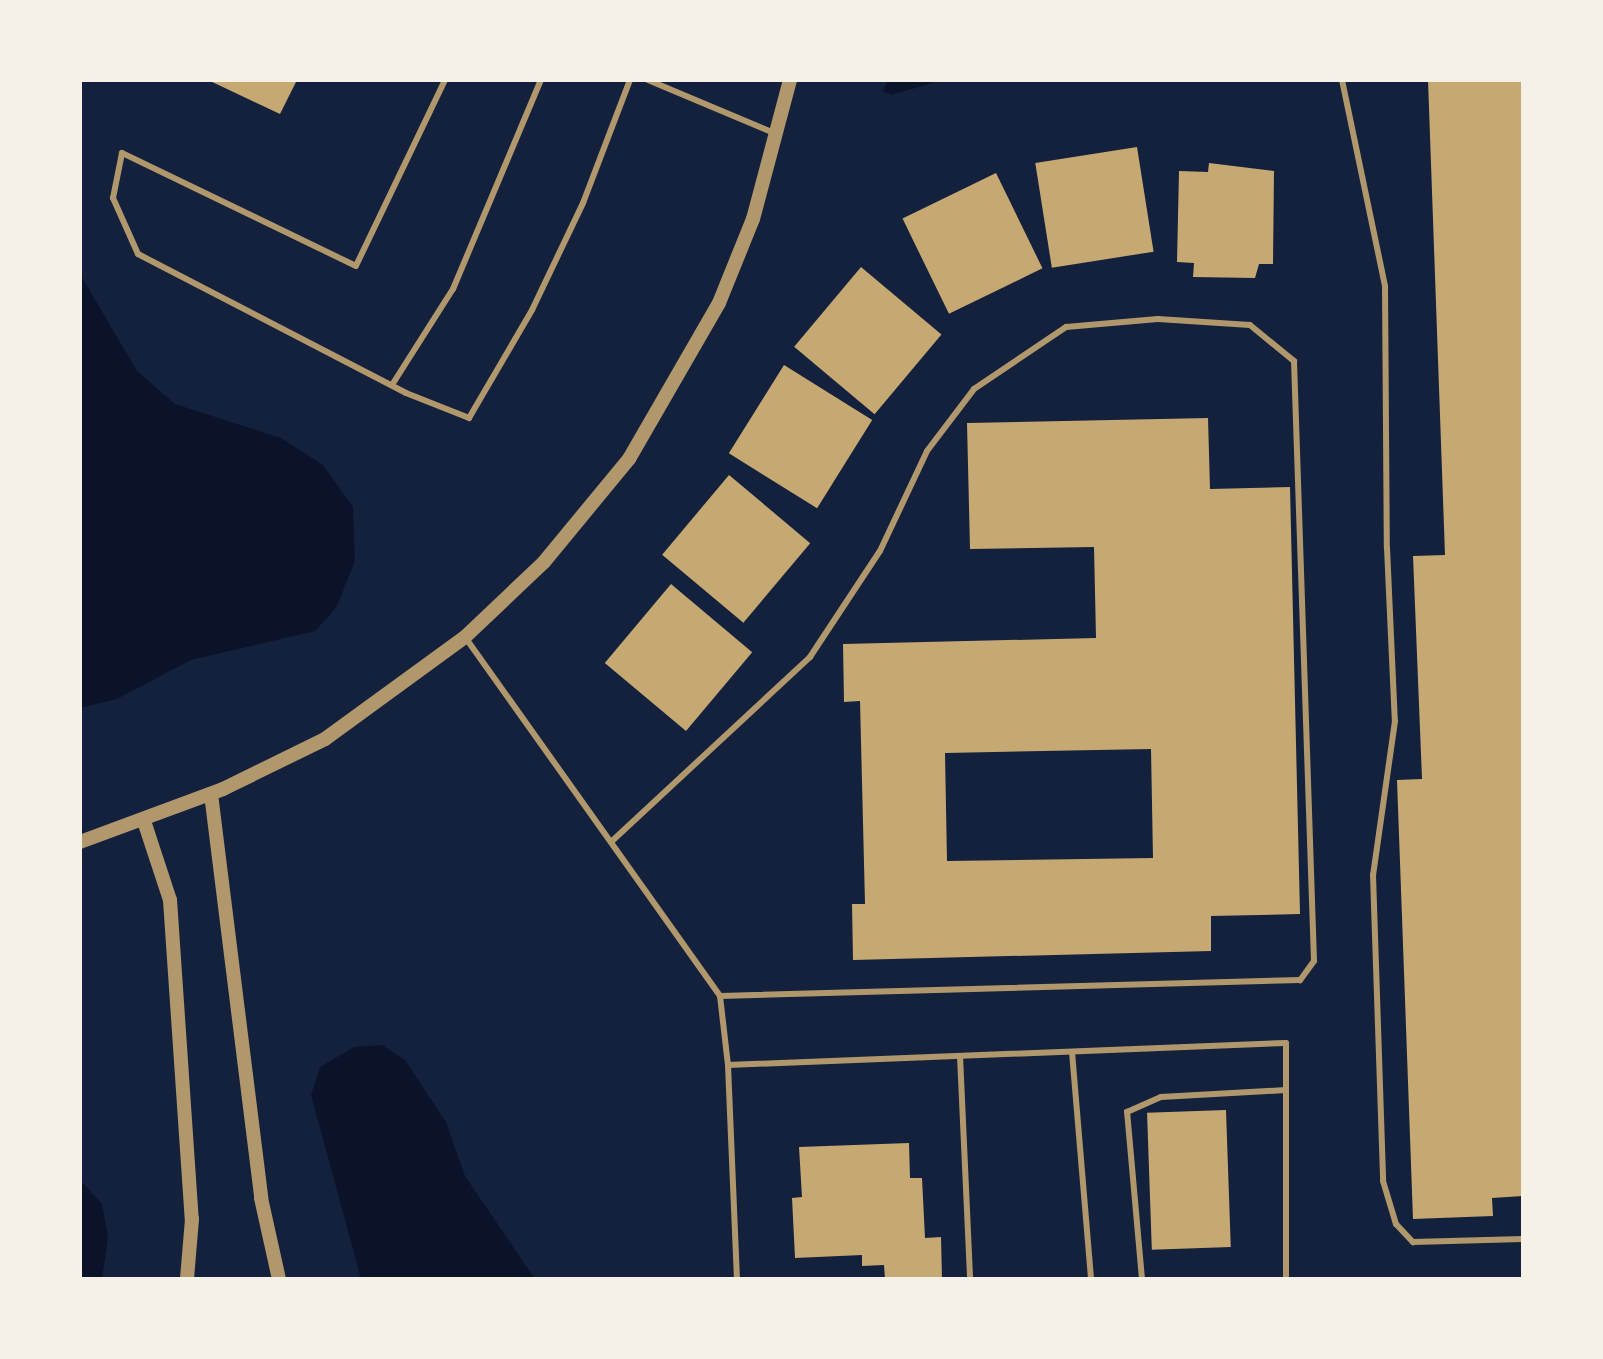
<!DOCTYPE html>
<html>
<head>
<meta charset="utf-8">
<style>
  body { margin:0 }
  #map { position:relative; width:1603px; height:1359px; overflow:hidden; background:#14213d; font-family:"Roboto Condensed",sans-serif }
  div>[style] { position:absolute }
  .water>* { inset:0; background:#0b132b }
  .building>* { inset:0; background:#c6a872; transform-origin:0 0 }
  .service>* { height:6px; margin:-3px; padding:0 3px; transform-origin:3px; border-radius:3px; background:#b1986c }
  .tertiary>* { height:14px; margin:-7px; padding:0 7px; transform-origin:7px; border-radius:7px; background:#b1986c }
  span { translate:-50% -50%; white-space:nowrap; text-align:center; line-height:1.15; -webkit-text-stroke:8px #f6f1e7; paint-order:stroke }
  .frame { position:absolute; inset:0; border:82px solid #f6f1e7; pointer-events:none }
</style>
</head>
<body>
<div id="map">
  <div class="water">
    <div style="clip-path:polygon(888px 80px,943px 80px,891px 95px,883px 91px)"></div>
    <div style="clip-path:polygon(80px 274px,137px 371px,175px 404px,281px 438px,323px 465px,353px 507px,355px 561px,336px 608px,315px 631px,191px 660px,117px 699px,80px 708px)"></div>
    <div style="clip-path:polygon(382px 1045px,405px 1060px,446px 1122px,465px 1176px,535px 1279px,361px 1279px,311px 1095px,320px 1067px,354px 1047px)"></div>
    <div style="clip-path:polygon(80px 1180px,102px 1204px,108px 1237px,102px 1279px,80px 1279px)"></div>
  </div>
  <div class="building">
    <div style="clip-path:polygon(208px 80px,297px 80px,280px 114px)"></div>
    <div style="clip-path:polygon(1428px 80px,1523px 80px,1523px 1196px,1492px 1198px,1493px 1216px,1413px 1219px,1397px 780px,1422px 779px,1413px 556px,1445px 555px)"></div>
    <div style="left:1137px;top:147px;width:106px;height:103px;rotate:81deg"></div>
    <div style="clip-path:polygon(1209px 163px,1274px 171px,1273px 264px,1259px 264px,1255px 278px,1193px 277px,1194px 263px,1177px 262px,1179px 171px,1208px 172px)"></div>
    <div style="left:996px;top:173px;width:106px;height:104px;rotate:64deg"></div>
    <div style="left:861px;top:267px;width:105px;height:104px;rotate:40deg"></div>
    <div style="left:784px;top:365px;width:104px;height:104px;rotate:32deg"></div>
    <div style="clip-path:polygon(evenodd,1208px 418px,1210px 489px,1290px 487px,1300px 914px,1211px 916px,1211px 951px,853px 960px,852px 904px,865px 904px,860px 701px,844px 702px,843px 644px,1096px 638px,1094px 547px,970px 549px,967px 423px,1208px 418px,1151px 749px,1153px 858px,947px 861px,945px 753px,1151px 749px)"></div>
    <div style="left:729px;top:475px;width:106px;height:104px;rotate:40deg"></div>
    <div style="left:671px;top:584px;width:106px;height:103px;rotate:40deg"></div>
    <div style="left:1226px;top:1110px;width:137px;height:79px;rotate:88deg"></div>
    <div style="clip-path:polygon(909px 1143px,910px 1178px,922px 1178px,925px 1238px,941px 1237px,942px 1279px,885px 1279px,884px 1265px,862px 1266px,862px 1255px,795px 1258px,792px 1198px,802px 1197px,799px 1147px)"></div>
  </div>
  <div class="service">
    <div style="left:445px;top:80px;width:206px;rotate:115.6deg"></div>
    <div style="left:356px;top:266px;width:260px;rotate:-154.2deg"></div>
    <div style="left:122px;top:153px;width:46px;rotate:101.3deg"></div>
    <div style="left:113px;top:198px;width:61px;rotate:65.9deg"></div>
    <div style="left:138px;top:254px;width:302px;rotate:27.4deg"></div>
    <div style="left:406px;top:393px;width:68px;rotate:21.6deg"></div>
    <div style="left:469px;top:418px;width:125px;rotate:-59.7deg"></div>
    <div style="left:532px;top:310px;width:119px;rotate:-64.5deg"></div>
    <div style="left:583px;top:203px;width:132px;rotate:-69.1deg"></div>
    <div style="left:648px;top:80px;width:137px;rotate:22.8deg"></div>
    <div style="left:1342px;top:80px;width:210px;rotate:78.2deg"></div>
    <div style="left:1385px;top:286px;width:262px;rotate:89.6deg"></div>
    <div style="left:1387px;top:548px;width:173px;rotate:87.4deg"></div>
    <div style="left:1395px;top:721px;width:156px;rotate:98.1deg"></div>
    <div style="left:1373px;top:875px;width:306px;rotate:88.1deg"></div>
    <div style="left:1383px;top:1181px;width:45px;rotate:73.2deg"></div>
    <div style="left:1396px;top:1224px;width:25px;rotate:47deg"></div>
    <div style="left:1413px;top:1242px;width:110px;rotate:-1.6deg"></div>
    <div style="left:392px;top:385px;width:114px;rotate:-57.6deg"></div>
    <div style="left:453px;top:289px;width:227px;rotate:-67.2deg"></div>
    <div style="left:465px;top:637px;width:440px;rotate:54.6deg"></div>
    <div style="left:720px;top:996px;width:69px;rotate:83.4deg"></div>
    <div style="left:728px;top:1065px;width:558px;rotate:-2.26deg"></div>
    <div style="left:1286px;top:1043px;width:236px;rotate:90deg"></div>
    <div style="left:611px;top:842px;width:272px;rotate:-42.9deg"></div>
    <div style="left:810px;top:657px;width:127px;rotate:-56.6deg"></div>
    <div style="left:880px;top:551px;width:110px;rotate:-64.8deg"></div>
    <div style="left:927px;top:451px;width:78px;rotate:-52.8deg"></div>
    <div style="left:974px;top:389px;width:111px;rotate:-34deg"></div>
    <div style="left:1066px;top:327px;width:92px;rotate:-5deg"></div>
    <div style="left:1158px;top:319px;width:92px;rotate:3.7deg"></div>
    <div style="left:1250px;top:325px;width:57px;rotate:39.3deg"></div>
    <div style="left:1294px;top:361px;width:600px;rotate:88.09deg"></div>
    <div style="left:1314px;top:961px;width:24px;rotate:126deg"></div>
    <div style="left:1300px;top:980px;width:580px;rotate:178.42deg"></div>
    <div style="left:1072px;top:1052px;width:228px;rotate:85.2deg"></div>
    <div style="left:960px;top:1056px;width:223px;rotate:87.4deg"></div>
    <div style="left:728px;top:1065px;width:214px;rotate:87.6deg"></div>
    <div style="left:1142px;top:1279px;width:168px;rotate:-95.1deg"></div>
    <div style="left:1127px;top:1112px;width:37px;rotate:-24deg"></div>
    <div style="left:1161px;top:1097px;width:125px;rotate:-3.2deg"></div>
  </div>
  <div class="tertiary">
    <div style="left:211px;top:794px;width:407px;rotate:82.9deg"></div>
    <div style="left:261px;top:1198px;width:83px;rotate:77.5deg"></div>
    <div style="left:144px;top:821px;width:83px;rotate:71.8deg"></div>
    <div style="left:170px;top:900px;width:320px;rotate:86.1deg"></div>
    <div style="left:192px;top:1219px;width:60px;rotate:94.8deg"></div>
    <div style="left:80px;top:842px;width:153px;rotate:-20.3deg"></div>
    <div style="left:223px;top:789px;width:114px;rotate:-26.1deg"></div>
    <div style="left:325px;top:739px;width:173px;rotate:-36.1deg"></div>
    <div style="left:465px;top:637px;width:109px;rotate:-43.5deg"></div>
    <div style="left:544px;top:562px;width:134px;rotate:-50.5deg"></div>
    <div style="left:629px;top:459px;width:180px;rotate:-60deg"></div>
    <div style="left:719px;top:303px;width:91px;rotate:-68deg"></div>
    <div style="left:753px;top:219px;width:144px;rotate:-75.1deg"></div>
  </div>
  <div class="frame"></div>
</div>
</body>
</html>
